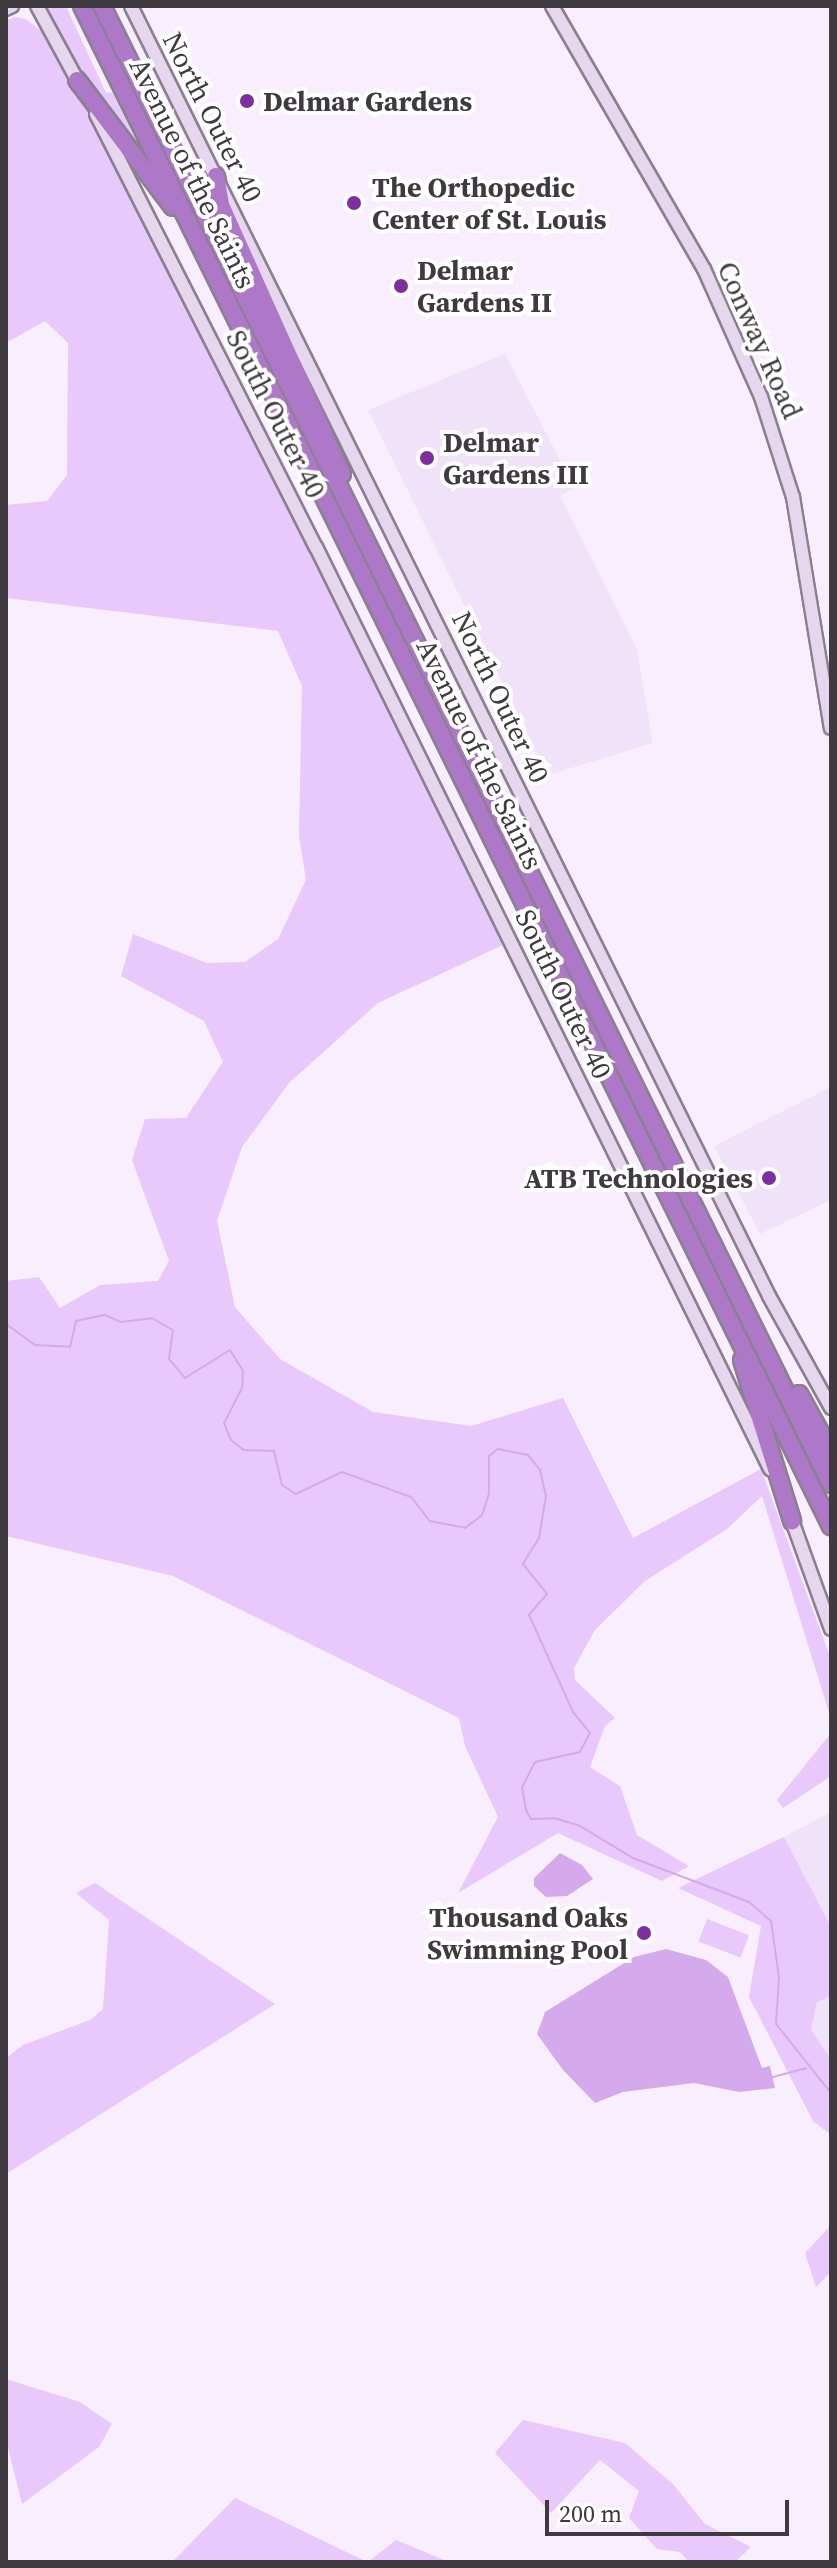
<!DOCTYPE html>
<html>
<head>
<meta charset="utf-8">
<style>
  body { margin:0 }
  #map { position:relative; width:837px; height:2568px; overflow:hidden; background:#f8eefe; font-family:"Source Serif 4",serif }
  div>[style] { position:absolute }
  .built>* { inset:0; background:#f0e2f8 }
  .green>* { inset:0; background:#e9c8fb; transform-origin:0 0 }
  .water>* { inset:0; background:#d5aaec }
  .stream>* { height:2px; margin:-1px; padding:0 1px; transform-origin:1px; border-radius:1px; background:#d5aaec }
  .roads { filter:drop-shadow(2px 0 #8a808f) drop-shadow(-2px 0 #8a808f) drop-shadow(0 2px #8a808f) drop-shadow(0 -2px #8a808f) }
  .secondary>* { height:12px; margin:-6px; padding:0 6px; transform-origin:6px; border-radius:6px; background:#e6d6ee }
  .highway>* { height:16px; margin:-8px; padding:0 8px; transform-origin:8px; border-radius:8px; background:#ad78c8 }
  .dots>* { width:22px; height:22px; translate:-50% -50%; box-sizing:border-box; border:4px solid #fff; border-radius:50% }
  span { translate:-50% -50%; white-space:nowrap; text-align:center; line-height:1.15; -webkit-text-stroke:8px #fff; paint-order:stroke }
  .poi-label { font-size:28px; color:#3e3a40; font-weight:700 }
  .left { translate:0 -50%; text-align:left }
  .right { translate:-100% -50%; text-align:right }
  .street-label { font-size:28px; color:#3e3a40 }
  .frame { position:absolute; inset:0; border:8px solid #3e3a40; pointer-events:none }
  .scale { position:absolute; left:545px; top:2500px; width:244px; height:36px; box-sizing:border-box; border:4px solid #3e3a40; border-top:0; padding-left:10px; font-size:24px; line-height:28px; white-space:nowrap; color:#3e3a40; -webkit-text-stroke:6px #fff; paint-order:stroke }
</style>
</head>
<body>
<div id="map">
  <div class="built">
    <div style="clip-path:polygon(505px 354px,574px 487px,560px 496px,637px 649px,653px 743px,548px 775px,368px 410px)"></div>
    <div style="clip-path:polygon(831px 1087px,831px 1200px,760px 1234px,714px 1146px)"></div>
    <div style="clip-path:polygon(831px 1812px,831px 1927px,784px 1837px)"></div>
    <div style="clip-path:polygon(831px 1996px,831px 2059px,811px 2030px,817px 2002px)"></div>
  </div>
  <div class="green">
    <div style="clip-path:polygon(45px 6px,66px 6px,106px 93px,112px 92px,136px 141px,132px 145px,91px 88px)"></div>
    <div style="clip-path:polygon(14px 17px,26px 19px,47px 36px,130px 190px,505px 944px,378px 1003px,289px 1083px,242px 1147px,217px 1221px,235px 1307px,280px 1359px,373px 1412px,471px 1426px,563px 1398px,633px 1538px,761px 1469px,831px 1659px,831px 1719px,762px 1496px,727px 1529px,645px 1581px,595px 1630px,574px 1668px,575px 1680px,615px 1718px,605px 1726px,590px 1767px,620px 1786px,637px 1835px,689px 1866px,662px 1881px,558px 1833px,458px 1893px,498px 1817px,465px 1746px,459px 1718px,173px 1576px,6px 1536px,6px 1281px,39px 1277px,60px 1308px,100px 1285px,158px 1281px,169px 1261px,132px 1160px,145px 1119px,186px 1118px,223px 1062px,204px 1021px,121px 976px,133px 934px,207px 963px,245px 962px,278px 939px,306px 880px,299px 836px,302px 686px,278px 631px,6px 598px,6px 505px,47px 501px,67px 475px,68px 343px,45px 321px,6px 343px,6px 21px)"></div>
    <div style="clip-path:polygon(831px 1733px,831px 1776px,783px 1808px,777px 1800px)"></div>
    <div style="clip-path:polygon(784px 1837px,831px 1927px,831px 1996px,817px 2002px,811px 2030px,831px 2059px,831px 2135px,813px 2121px,749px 1997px,761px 1926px,678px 1888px)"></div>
    <div style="clip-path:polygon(95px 1883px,275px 2004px,6px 2174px,6px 2058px,23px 2045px,90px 2020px,103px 2009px,109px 1920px,76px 1893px)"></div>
    <div style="left:707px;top:1919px;width:45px;height:24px;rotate:21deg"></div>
    <div style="clip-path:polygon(831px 2225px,831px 2272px,816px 2287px,805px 2253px)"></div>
    <div style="clip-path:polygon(6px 2379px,80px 2402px,112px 2424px,99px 2447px,22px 2504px,6px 2440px)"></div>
    <div style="clip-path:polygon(523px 2420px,625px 2443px,673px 2484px,705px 2524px,751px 2547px,735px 2562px,689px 2562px,680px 2552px,657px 2549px,629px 2518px,639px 2491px,600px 2460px,551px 2513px,495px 2453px)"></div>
    <div style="clip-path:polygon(235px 2498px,367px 2562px,172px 2562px)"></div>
    <div style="clip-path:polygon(396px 2540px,449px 2562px,368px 2562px)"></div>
  </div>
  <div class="water">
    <div style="clip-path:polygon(560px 1853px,582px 1865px,593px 1879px,567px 1896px,546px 1897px,534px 1886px,534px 1878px)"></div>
    <div style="clip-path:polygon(666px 1949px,706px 1960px,728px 1977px,762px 2068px,770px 2066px,775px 2088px,739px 2092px,694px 2083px,623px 2092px,595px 2103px,563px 2070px,537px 2034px,545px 2012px,634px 1957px)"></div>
  </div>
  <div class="stream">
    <div style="left:6px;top:1324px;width:36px;rotate:36deg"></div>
    <div style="left:35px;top:1345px;width:35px;rotate:3deg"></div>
    <div style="left:70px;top:1347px;width:27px;rotate:-77deg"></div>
    <div style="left:76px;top:1321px;width:30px;rotate:-12deg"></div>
    <div style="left:105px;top:1315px;width:17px;rotate:24deg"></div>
    <div style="left:121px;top:1322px;width:31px;rotate:-7deg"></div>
    <div style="left:152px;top:1318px;width:24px;rotate:30deg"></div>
    <div style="left:173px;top:1330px;width:29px;rotate:98deg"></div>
    <div style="left:169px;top:1359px;width:25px;rotate:50deg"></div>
    <div style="left:185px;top:1378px;width:53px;rotate:-31.9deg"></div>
    <div style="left:230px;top:1350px;width:25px;rotate:58deg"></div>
    <div style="left:243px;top:1371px;width:17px;rotate:93deg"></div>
    <div style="left:242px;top:1388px;width:39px;rotate:117deg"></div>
    <div style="left:224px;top:1423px;width:18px;rotate:68deg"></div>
    <div style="left:231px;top:1440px;width:16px;rotate:38deg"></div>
    <div style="left:244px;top:1450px;width:30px;rotate:2deg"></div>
    <div style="left:274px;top:1451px;width:35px;rotate:77deg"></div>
    <div style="left:282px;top:1485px;width:17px;rotate:33deg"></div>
    <div style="left:296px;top:1494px;width:51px;rotate:-25.6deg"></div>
    <div style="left:342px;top:1472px;width:73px;rotate:19.9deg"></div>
    <div style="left:411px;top:1497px;width:31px;rotate:52deg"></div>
    <div style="left:430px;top:1521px;width:36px;rotate:11deg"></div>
    <div style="left:465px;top:1528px;width:21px;rotate:-37deg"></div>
    <div style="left:482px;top:1515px;width:23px;rotate:-72deg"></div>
    <div style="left:489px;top:1493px;width:37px;rotate:-90deg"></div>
    <div style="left:489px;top:1456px;width:11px;rotate:-38deg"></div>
    <div style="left:498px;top:1449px;width:31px;rotate:11deg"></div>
    <div style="left:528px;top:1455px;width:19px;rotate:51deg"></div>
    <div style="left:540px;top:1470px;width:27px;rotate:77deg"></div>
    <div style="left:546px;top:1496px;width:43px;rotate:99.5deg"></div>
    <div style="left:539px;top:1538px;width:31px;rotate:122deg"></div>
    <div style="left:523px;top:1564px;width:38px;rotate:51deg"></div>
    <div style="left:547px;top:1594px;width:28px;rotate:131deg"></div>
    <div style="left:529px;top:1615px;width:107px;rotate:65.6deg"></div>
    <div style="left:573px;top:1712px;width:27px;rotate:51deg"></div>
    <div style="left:590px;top:1733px;width:21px;rotate:118deg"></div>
    <div style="left:580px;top:1752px;width:46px;rotate:167.5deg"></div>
    <div style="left:535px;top:1762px;width:28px;rotate:117deg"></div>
    <div style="left:522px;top:1787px;width:23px;rotate:80deg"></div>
    <div style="left:526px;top:1810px;width:10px;rotate:61deg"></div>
    <div style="left:531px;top:1819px;width:23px;rotate:-2deg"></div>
    <div style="left:554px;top:1818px;width:27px;rotate:17deg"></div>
    <div style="left:580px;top:1826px;width:62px;rotate:31.1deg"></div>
    <div style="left:633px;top:1858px;width:124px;rotate:20.8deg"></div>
    <div style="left:749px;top:1902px;width:29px;rotate:41deg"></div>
    <div style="left:771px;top:1921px;width:57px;rotate:81.9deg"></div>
    <div style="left:779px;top:1977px;width:47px;rotate:93.7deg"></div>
    <div style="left:776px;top:2024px;width:88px;rotate:51.4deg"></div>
    <div style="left:773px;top:2077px;width:34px;rotate:-15deg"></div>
  </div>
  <div class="roads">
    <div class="secondary">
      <div style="left:37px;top:6px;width:92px;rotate:61.5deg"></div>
      <div style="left:131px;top:6px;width:1439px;rotate:63.68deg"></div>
      <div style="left:769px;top:1296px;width:128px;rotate:61deg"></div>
      <div style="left:552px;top:6px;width:304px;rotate:60deg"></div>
      <div style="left:704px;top:269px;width:140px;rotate:66deg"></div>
      <div style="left:761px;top:397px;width:105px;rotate:72.3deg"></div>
      <div style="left:793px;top:497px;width:234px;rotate:80.7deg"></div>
      <div style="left:6px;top:9px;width:7px;rotate:-27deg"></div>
      <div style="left:96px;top:114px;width:486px;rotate:63.1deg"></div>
      <div style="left:316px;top:547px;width:1028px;rotate:63.78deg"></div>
      <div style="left:790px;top:1515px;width:121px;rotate:70.2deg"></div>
    </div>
    <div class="highway">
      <div style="left:82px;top:6px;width:1695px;rotate:63.77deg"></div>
      <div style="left:102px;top:6px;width:1648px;rotate:63.75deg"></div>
      <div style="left:77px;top:80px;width:159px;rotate:52.9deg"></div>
      <div style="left:216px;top:176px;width:29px;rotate:80deg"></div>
      <div style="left:221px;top:205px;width:295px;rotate:65.8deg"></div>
      <div style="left:742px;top:1360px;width:169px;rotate:72.7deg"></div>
      <div style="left:799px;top:1394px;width:66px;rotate:61.1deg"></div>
    </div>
  </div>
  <div class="dots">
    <div style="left:247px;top:101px;background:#7d2e9f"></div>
    <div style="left:354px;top:203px;background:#7d2e9f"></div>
    <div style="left:401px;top:286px;background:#7d2e9f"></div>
    <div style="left:427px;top:458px;background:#7d2e9f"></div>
    <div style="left:769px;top:1178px;background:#7d2e9f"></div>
    <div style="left:644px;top:1933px;background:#7d2e9f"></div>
  </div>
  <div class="poi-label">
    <span class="left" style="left:263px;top:101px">Delmar Gardens</span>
    <span class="left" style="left:372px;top:203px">The Orthopedic<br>Center of St. Louis</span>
    <span class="left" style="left:417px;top:286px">Delmar<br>Gardens II</span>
    <span class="left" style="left:443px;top:458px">Delmar<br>Gardens III</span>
    <span class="right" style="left:753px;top:1178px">ATB Technologies</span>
    <span class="right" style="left:628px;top:1933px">Thousand Oaks<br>Swimming Pool</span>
  </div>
  <div class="street-label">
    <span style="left:213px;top:117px;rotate:63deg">North Outer 40</span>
    <span style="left:193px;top:173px;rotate:64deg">Avenue of the Saints</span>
    <span style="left:760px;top:340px;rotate:66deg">Conway Road</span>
    <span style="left:276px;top:414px;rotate:63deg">South Outer 40</span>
    <span style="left:501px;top:697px;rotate:64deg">North Outer 40</span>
    <span style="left:480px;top:754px;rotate:64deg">Avenue of the Saints</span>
    <span style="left:564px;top:994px;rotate:64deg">South Outer 40</span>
  </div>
  <div class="frame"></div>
  <div class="scale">200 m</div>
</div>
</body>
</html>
